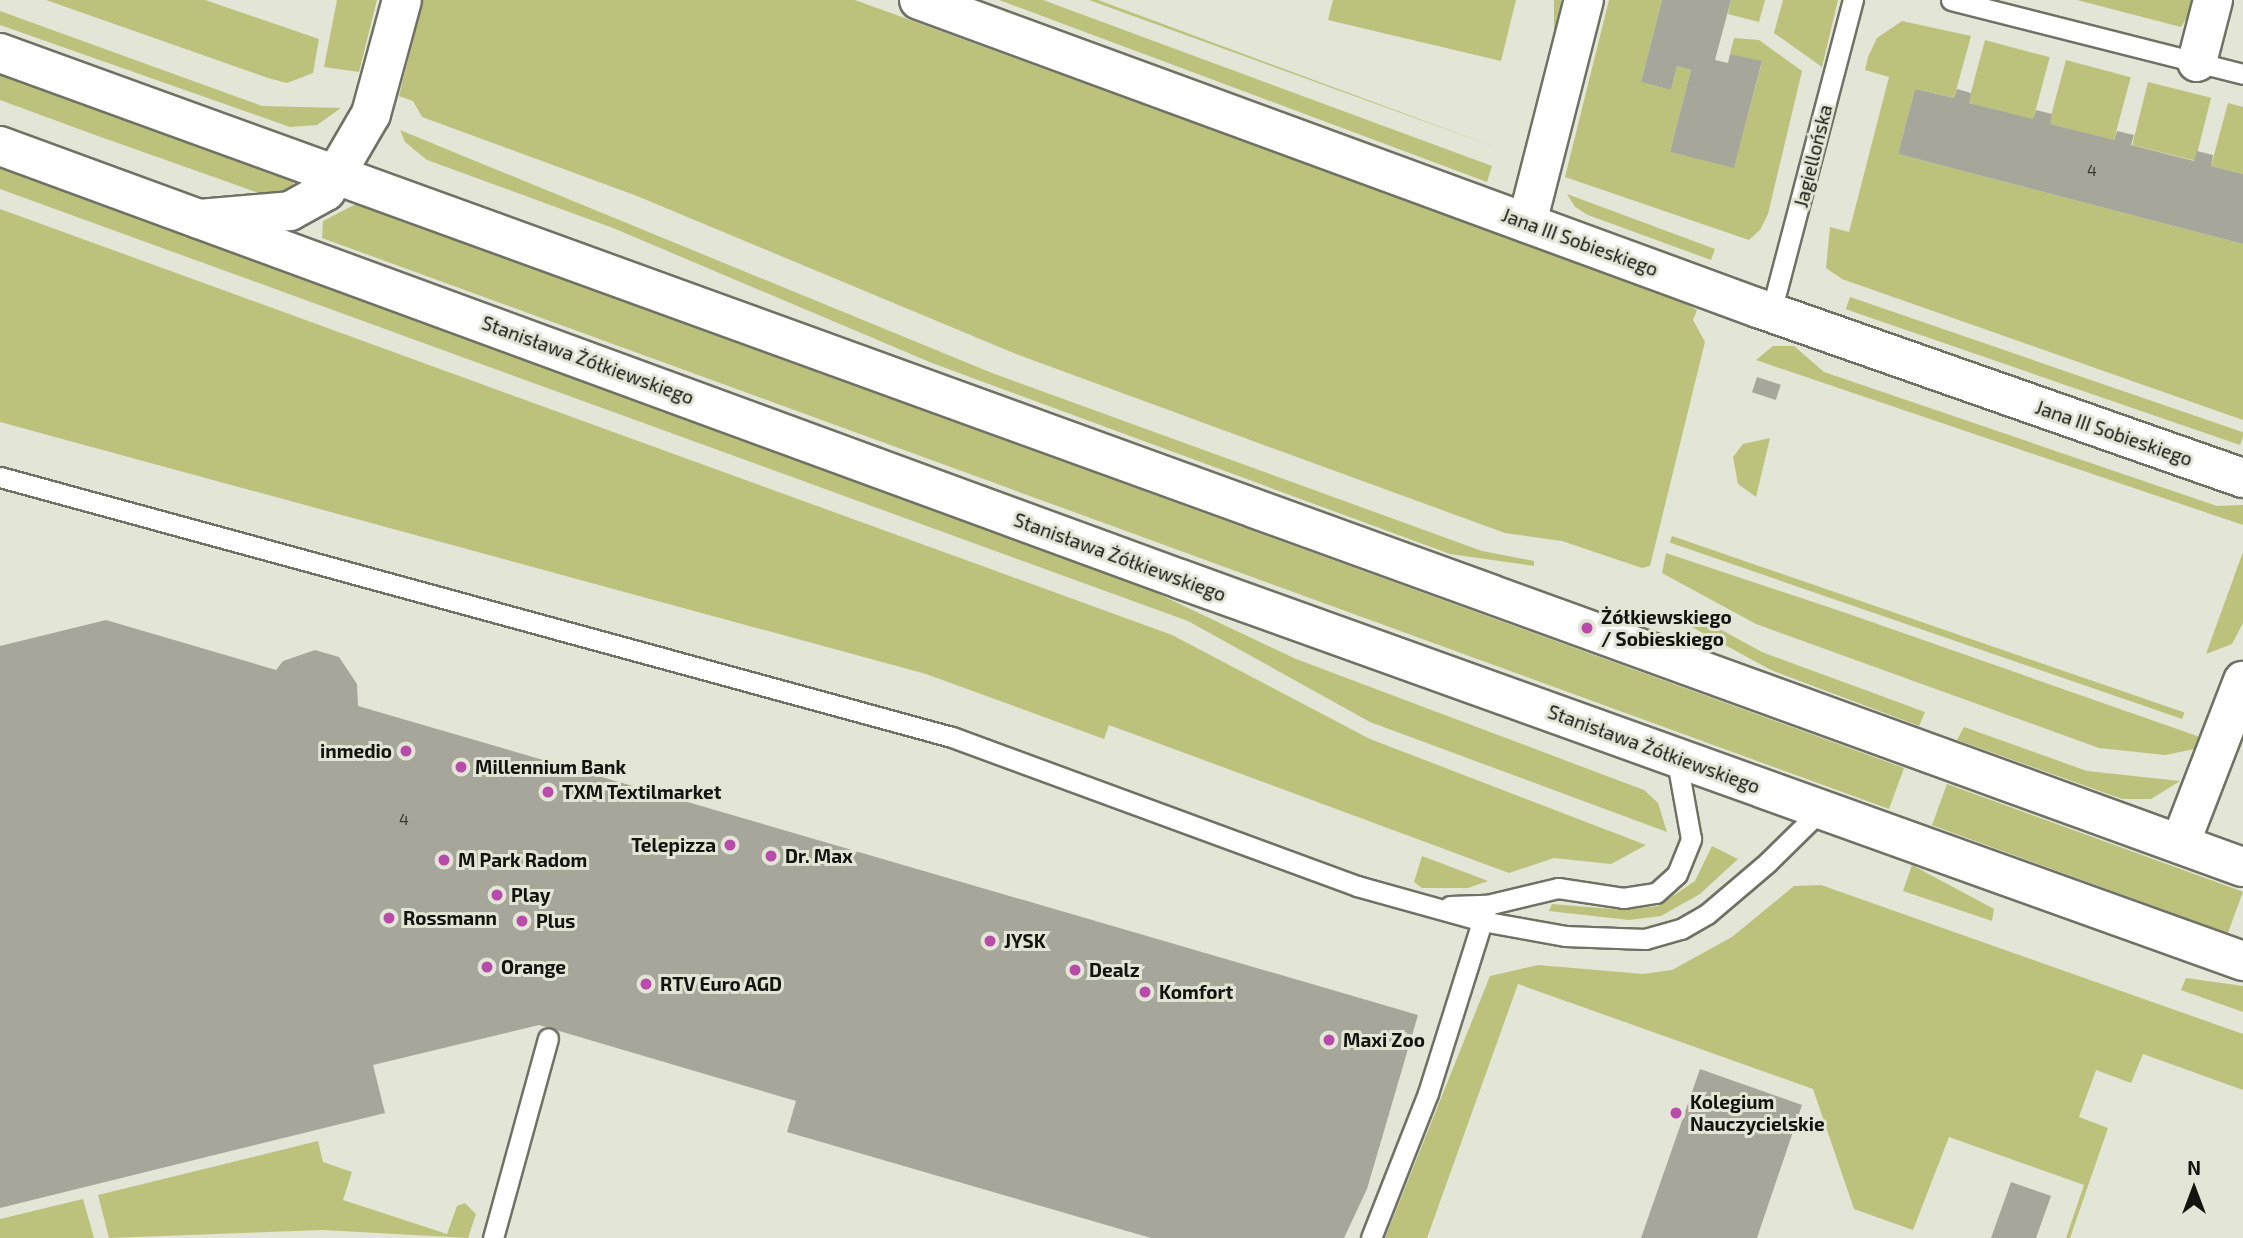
<!DOCTYPE html>
<html>
<head>
<meta charset="utf-8">
<style>
  body { margin:0 }
  #map { position:relative; width:2243px; height:1238px; overflow:hidden; background:#e3e5d6; font-family:"Exo 2",sans-serif }
  div>[style] { position:absolute }
  .green>* { inset:0; background:#bcc27b; transform-origin:0 0 }
  .building>* { inset:0; background:#a6a79a; transform-origin:0 0 }
  .roads { filter:drop-shadow(2px 0 #707165) drop-shadow(-2px 0 #707165) drop-shadow(0 2px #707165) drop-shadow(0 -2px #707165) }
  .lane>* { height:19px; margin:-9.5px; padding:0 9.5px; transform-origin:9.5px; border-radius:9.5px; background:#fff }
  .street>* { height:38px; margin:-19px; padding:0 19px; transform-origin:19px; border-radius:19px; background:#fff }
  .primary>* { height:38px; margin:-19px; padding:0 19px; transform-origin:19px; border-radius:19px; background:#fff }
  .dots>* { width:19px; height:19px; translate:-50% -50%; box-sizing:border-box; border:4px solid #e3e5d6; border-radius:50% }
  span { translate:-50% -50%; white-space:nowrap; text-align:center; line-height:1.15; -webkit-text-stroke:6px #e3e5d6; paint-order:stroke }
  .number-label { font-size:16px; color:#383932 }
  .number-label span { -webkit-text-stroke-width:0 }
  .street-label { font-size:19px; color:#13140f }
  .poi-label { font-size:19px; color:#13140f; font-weight:700 }
  .left { translate:0 -50%; text-align:left }
  .right { translate:-100% -50%; text-align:right }
  .north { position:absolute; left:2159px; top:1154px; width:70px; height:70px; -webkit-text-stroke:5px #e3e5d6; paint-order:stroke; rotate:0deg; font-size:19px; font-weight:700; line-height:28px; text-align:center; color:#13140f }
  .north::after { content:''; display:block; margin:auto; width:24px; height:32px; background:#13140f; clip-path:polygon(50% 0,100% 100%,50% 72%,0 100%) }
</style>
</head>
<body>
<div id="map">
  <div class="green">
    <div style="clip-path:polygon(46px 0,205px 0,319px 39px,313px 73px,287px 83px,268px 78px)"></div>
    <div style="clip-path:polygon(337px 0,377px 0,359px 72px,324px 67px)"></div>
    <div style="clip-path:polygon(423px 0,855px 0,1679px 300px,1697px 310px,1693px 320px,1705px 342px,1650px 566px,1642px 568px,1562px 541px,1505px 533px,1294px 456px,1016px 354px,637px 196px,422px 117px,413px 101px,399px 96px)"></div>
    <div style="clip-path:polygon(999px 0,1043px 0,1492px 166px,1487px 182px)"></div>
    <div style="clip-path:polygon(1089px 0,1098px 0,1495px 147px)"></div>
    <div style="clip-path:polygon(1333px 0,1516px 0,1501px 61px,1328px 20px)"></div>
    <div style="left:1554px;top:0;width:7px;height:146px"></div>
    <div style="clip-path:polygon(1609px 0,1662px 0,1641px 82px,1671px 90px,1677px 66px,1691px 70px,1670px 152px,1734px 167px,1762px 62px,1730px 54px,1734px 38px,1759px 40px,1802px 71px,1768px 214px,1760px 230px,1749px 240px,1565px 177px)"></div>
    <div style="clip-path:polygon(1731px 0,1765px 0,1759px 22px,1728px 14px)"></div>
    <div style="clip-path:polygon(1783px 0,1838px 0,1822px 67px,1774px 33px)"></div>
    <div style="clip-path:polygon(2077px 0,2198px 0,2181px 27px)"></div>
    <div style="clip-path:polygon(0 11px,262px 106px,341px 108px,317px 125px,290px 127px,0 25px)"></div>
    <div style="clip-path:polygon(1902px 21px,1971px 36px,1954px 98px,1915px 89px,1898px 154px,2243px 244px,2243px 420px,1842px 279px,1826px 268px,1830px 227px,1849px 232px,1889px 77px,1865px 70px,1868px 57px,1877px 38px)"></div>
    <div style="left:1985px;top:40px;width:67px;height:65px;rotate:15deg"></div>
    <div style="left:2066px;top:60px;width:67px;height:66px;rotate:15deg"></div>
    <div style="clip-path:polygon(0 75px,294px 182px,288px 196px,262px 194px,98px 136px,0 100px)"></div>
    <div style="left:2148px;top:82px;width:65px;height:65px;rotate:14deg"></div>
    <div style="clip-path:polygon(2228px 103px,2243px 107px,2243px 174px,2211px 166px)"></div>
    <div style="clip-path:polygon(400px 130px,992px 373px,1482px 551px,1534px 561px,1534px 566px,1450px 554px,932px 363px,613px 228px,427px 160px,405px 142px)"></div>
    <div style="clip-path:polygon(0 168px,1127px 579px,1296px 659px,1644px 790px,1658px 803px,1667px 832px,1370px 722px,1188px 621px,0 189px)"></div>
    <div style="clip-path:polygon(1567px 194px,1715px 249px,1711px 260px,1588px 215px,1575px 207px)"></div>
    <div style="clip-path:polygon(356px 204px,1904px 768px,1889px 809px,322px 238px,323px 221px)"></div>
    <div style="clip-path:polygon(0 209px,1172px 635px,1370px 739px,1646px 845px,1611px 864px,1554px 858px,1509px 873px,1109px 725px,1104px 739px,926px 674px,0 422px)"></div>
    <div style="left:1850px;top:297px;width:417px;height:13px;rotate:19deg"></div>
    <div style="clip-path:polygon(1773px 346px,1794px 346px,1824px 372px,2217px 506px,2243px 505px,2243px 525px,1756px 360px)"></div>
    <div style="clip-path:polygon(1770px 438px,1756px 497px,1738px 484px,1733px 457px,1743px 444px)"></div>
    <div style="left:1672px;top:536px;width:542px;height:7px;rotate:19deg"></div>
    <div style="clip-path:polygon(2243px 552px,2243px 623px,2232px 644px,2206px 654px)"></div>
    <div style="clip-path:polygon(1666px 553px,1846px 613px,2200px 737px,2195px 749px,2165px 755px,2099px 748px,1756px 624px,1662px 573px)"></div>
    <div style="clip-path:polygon(1685px 610px,1762px 652px,1925px 712px,1919px 726px,1771px 670px,1677px 619px)"></div>
    <div style="clip-path:polygon(1964px 727px,2087px 771px,2180px 781px,2151px 799px,2122px 799px,1957px 740px)"></div>
    <div style="left:1947px;top:784px;width:315px;height:44px;rotate:20deg"></div>
    <div style="clip-path:polygon(1712px 846px,1738px 859px,1700px 894px,1661px 916px,1629px 920px,1549px 911px,1552px 904px,1624px 910px,1658px 906px,1695px 881px)"></div>
    <div style="clip-path:polygon(1422px 856px,1488px 881px,1468px 888px,1422px 888px,1414px 882px)"></div>
    <div style="clip-path:polygon(1912px 865px,1994px 909px,1992px 921px,1903px 891px)"></div>
    <div style="clip-path:polygon(1821px 885px,2243px 1034px,2243px 1090px,2143px 1054px,2131px 1083px,2096px 1070px,2079px 1117px,2108px 1128px,2070px 1238px,2066px 1238px,2084px 1185px,1949px 1137px,1913px 1230px,1854px 1209px,1813px 1089px,1518px 984px,1427px 1238px,1385px 1238px,1490px 976px,1538px 965px,1643px 974px,1672px 970px,1732px 937px,1794px 886px)"></div>
    <div style="clip-path:polygon(2186px 978px,2243px 986px,2243px 1012px,2181px 990px)"></div>
    <div style="clip-path:polygon(318px 1141px,323px 1162px,352px 1172px,343px 1200px,447px 1234px,457px 1206px,465px 1203px,476px 1214px,468px 1238px,323px 1230px,109px 1238px,98px 1195px)"></div>
    <div style="clip-path:polygon(83px 1199px,94px 1238px,0 1238px,0 1219px)"></div>
  </div>
  <div class="building">
    <div style="clip-path:polygon(1662px 0,1731px 0,1715px 60px,1728px 63px,1730px 54px,1762px 61px,1734px 168px,1670px 152px,1691px 70px,1677px 66px,1671px 90px,1641px 82px)"></div>
    <div style="clip-path:polygon(1915px 89px,1954px 98px,1957px 89px,1971px 93px,1969px 103px,2033px 119px,2036px 110px,2052px 114px,2050px 124px,2114px 140px,2117px 131px,2134px 135px,2131px 145px,2194px 161px,2197px 151px,2213px 155px,2211px 166px,2243px 174px,2243px 244px,1898px 154px)"></div>
    <div style="left:1757px;top:377px;width:25px;height:16px;rotate:18deg"></div>
    <div style="clip-path:polygon(106px 620px,276px 670px,283px 661px,315px 650px,339px 657px,357px 684px,358px 706px,1418px 1015px,1367px 1189px,1344px 1238px,1151px 1238px,787px 1132px,796px 1101px,539px 1025px,373px 1065px,385px 1113px,0 1208px,0 646px)"></div>
    <div style="clip-path:polygon(1700px 1069px,1802px 1105px,1759px 1232px,1757px 1238px,1641px 1238px)"></div>
    <div style="clip-path:polygon(2011px 1182px,2051px 1196px,2036px 1238px,1991px 1238px)"></div>
  </div>
  <div class="roads">
    <div class="lane">
      <div style="left:1951px;top:0;width:301px;rotate:14.2deg"></div>
      <div style="left:1771px;top:312px;width:323px;rotate:-75.3deg"></div>
      <div style="left:0;top:477px;width:987px;rotate:15.28deg"></div>
      <div style="left:952px;top:737px;width:432px;rotate:20.2deg"></div>
      <div style="left:1357px;top:886px;width:130px;rotate:15.6deg"></div>
      <div style="left:1482px;top:921px;width:84px;rotate:10.2deg"></div>
      <div style="left:1565px;top:936px;width:80px;rotate:2.1deg"></div>
      <div style="left:1645px;top:939px;width:37px;rotate:-16deg"></div>
      <div style="left:1681px;top:929px;width:30px;rotate:-30deg"></div>
      <div style="left:1707px;top:914px;width:80px;rotate:-40.4deg"></div>
      <div style="left:1768px;top:862px;width:76px;rotate:-44.5deg"></div>
      <div style="left:1450px;top:906px;width:37px;rotate:-2deg"></div>
      <div style="left:1487px;top:905px;width:73px;rotate:-13.5deg"></div>
      <div style="left:1558px;top:888px;width:66px;rotate:8.7deg"></div>
      <div style="left:1623px;top:898px;width:33px;rotate:-9deg"></div>
      <div style="left:1656px;top:893px;width:28px;rotate:-42deg"></div>
      <div style="left:1677px;top:874px;width:38px;rotate:-68deg"></div>
      <div style="left:1691px;top:839px;width:84px;rotate:-100.2deg"></div>
      <div style="left:493px;top:1238px;width:207px;rotate:-74.6deg"></div>
      <div style="left:1371px;top:1238px;width:156px;rotate:-68.5deg"></div>
      <div style="left:1428px;top:1093px;width:193px;rotate:-72.5deg"></div>
    </div>
    <div class="street">
      <div style="left:919px;top:0;width:894px;rotate:20.16deg"></div>
      <div style="left:1758px;top:308px;width:514px;rotate:19.32deg"></div>
      <div style="left:2197px;top:62px;width:64px;rotate:-75.5deg"></div>
      <div style="left:199px;top:219px;width:91px;rotate:-5deg"></div>
      <div style="left:290px;top:211px;width:41px;rotate:-29.1deg"></div>
      <div style="left:326px;top:191px;width:89px;rotate:-59.7deg"></div>
      <div style="left:371px;top:114px;width:118px;rotate:-74.8deg"></div>
      <div style="left:1527px;top:223px;width:230px;rotate:-75.7deg"></div>
      <div style="left:2180px;top:844px;width:175px;rotate:-68.9deg"></div>
    </div>
    <div class="primary">
      <div style="left:0;top:53px;width:2386px;rotate:19.95deg"></div>
      <div style="left:0;top:146px;width:1257px;rotate:20.15deg"></div>
      <div style="left:1180px;top:579px;width:1130px;rotate:19.77deg"></div>
    </div>
  </div>
  <div class="dots">
    <div style="left:1587px;top:628px;background:#b94cab"></div>
    <div style="left:406px;top:751px;background:#b94cab"></div>
    <div style="left:461px;top:767px;background:#b94cab"></div>
    <div style="left:548px;top:792px;background:#b94cab"></div>
    <div style="left:730px;top:845px;background:#b94cab"></div>
    <div style="left:771px;top:856px;background:#b94cab"></div>
    <div style="left:444px;top:860px;background:#b94cab"></div>
    <div style="left:497px;top:895px;background:#b94cab"></div>
    <div style="left:389px;top:918px;background:#b94cab"></div>
    <div style="left:522px;top:921px;background:#b94cab"></div>
    <div style="left:990px;top:941px;background:#b94cab"></div>
    <div style="left:487px;top:967px;background:#b94cab"></div>
    <div style="left:1075px;top:970px;background:#b94cab"></div>
    <div style="left:646px;top:984px;background:#b94cab"></div>
    <div style="left:1145px;top:992px;background:#b94cab"></div>
    <div style="left:1329px;top:1040px;background:#b94cab"></div>
    <div style="left:1676px;top:1113px;background:#b94cab"></div>
  </div>
  <div class="number-label">
    <span style="left:2092px;top:170px">4</span>
    <span style="left:404px;top:819px">4</span>
  </div>
  <div class="street-label">
    <span style="left:1813px;top:156px;rotate:-76deg">Jagiellońska</span>
    <span style="left:1580px;top:242px;rotate:20deg">Jana III Sobieskiego</span>
    <span style="left:588px;top:360px;rotate:20deg">Stanisława Żółkiewskiego</span>
    <span style="left:2114px;top:433px;rotate:19deg">Jana III Sobieskiego</span>
    <span style="left:1120px;top:557px;rotate:20deg">Stanisława Żółkiewskiego</span>
    <span style="left:1654px;top:749px;rotate:20deg">Stanisława Żółkiewskiego</span>
  </div>
  <div class="poi-label">
    <span class="left" style="left:1601px;top:628px">Żółkiewskiego<br>/ Sobieskiego</span>
    <span class="right" style="left:392px;top:751px">inmedio</span>
    <span class="left" style="left:475px;top:767px">Millennium Bank</span>
    <span class="left" style="left:562px;top:792px">TXM Textilmarket</span>
    <span class="right" style="left:716px;top:845px">Telepizza</span>
    <span class="left" style="left:785px;top:856px">Dr. Max</span>
    <span class="left" style="left:458px;top:860px">M Park Radom</span>
    <span class="left" style="left:511px;top:895px">Play</span>
    <span class="left" style="left:403px;top:918px">Rossmann</span>
    <span class="left" style="left:536px;top:921px">Plus</span>
    <span class="left" style="left:1004px;top:941px">JYSK</span>
    <span class="left" style="left:501px;top:967px">Orange</span>
    <span class="left" style="left:1089px;top:970px">Dealz</span>
    <span class="left" style="left:660px;top:984px">RTV Euro AGD</span>
    <span class="left" style="left:1159px;top:992px">Komfort</span>
    <span class="left" style="left:1343px;top:1040px">Maxi Zoo</span>
    <span class="left" style="left:1690px;top:1113px">Kolegium<br>Nauczycielskie</span>
  </div>
  <div class="north">N</div>
</div>
</body>
</html>
